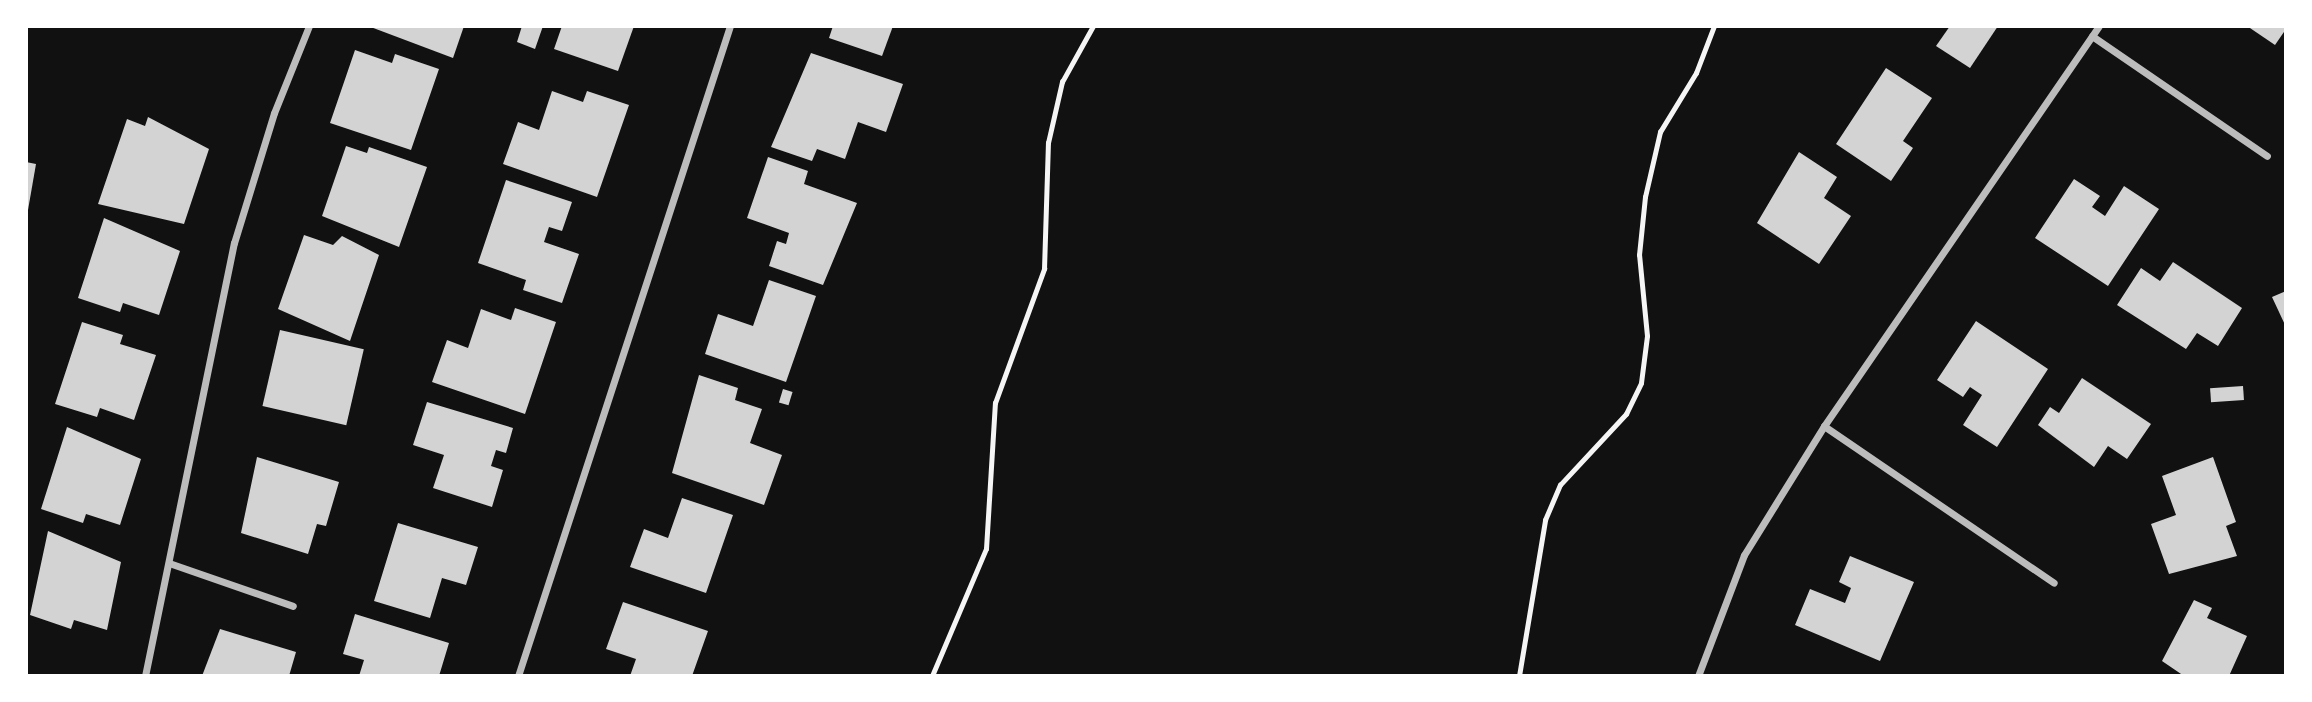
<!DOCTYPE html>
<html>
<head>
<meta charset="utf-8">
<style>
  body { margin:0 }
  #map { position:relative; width:2312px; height:702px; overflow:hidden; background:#111; font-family:"Sofia Sans Condensed",sans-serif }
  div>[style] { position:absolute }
  .building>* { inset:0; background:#d3d3d3; transform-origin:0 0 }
  .path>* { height:4.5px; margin:-2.25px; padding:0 2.25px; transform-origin:2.25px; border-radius:2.25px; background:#f5f5f5 }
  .minor>* { height:7px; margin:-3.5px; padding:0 3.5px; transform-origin:3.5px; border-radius:3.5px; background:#bcbcbc }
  span { translate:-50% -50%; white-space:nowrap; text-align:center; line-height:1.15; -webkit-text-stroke:6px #fff; paint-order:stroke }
  .frame { position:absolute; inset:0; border:28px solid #fff; pointer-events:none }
</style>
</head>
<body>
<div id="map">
  <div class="building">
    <div style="clip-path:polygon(368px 26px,464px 26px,453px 58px)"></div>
    <div style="clip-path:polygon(522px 26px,543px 26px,535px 49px,517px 42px)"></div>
    <div style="clip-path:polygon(562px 26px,634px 26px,618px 71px,554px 49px)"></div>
    <div style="clip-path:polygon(833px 26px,893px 26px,882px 56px,829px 38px)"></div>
    <div style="clip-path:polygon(1950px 26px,1998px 26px,1970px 68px,1936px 46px)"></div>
    <div style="clip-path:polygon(2247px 26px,2286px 26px,2286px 29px,2275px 45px)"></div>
    <div style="clip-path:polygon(355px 50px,392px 63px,395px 54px,439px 69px,411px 150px,330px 123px)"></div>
    <div style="clip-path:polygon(811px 53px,903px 84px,886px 132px,858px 122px,845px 159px,817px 149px,812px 161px,771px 147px)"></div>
    <div style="clip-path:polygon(1886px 68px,1932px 98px,1903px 141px,1913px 148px,1891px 181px,1836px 144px)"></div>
    <div style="clip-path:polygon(552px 91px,583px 102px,587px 91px,629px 105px,597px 197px,503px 164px,518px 122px,539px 130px)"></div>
    <div style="clip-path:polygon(148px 117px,209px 149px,184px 224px,98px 204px,127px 119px,145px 126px)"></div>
    <div style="clip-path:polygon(346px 146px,367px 153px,369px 147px,427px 167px,399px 247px,322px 216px)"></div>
    <div style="clip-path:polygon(1799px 152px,1837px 177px,1824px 198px,1851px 216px,1819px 264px,1757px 223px)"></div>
    <div style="clip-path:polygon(768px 157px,808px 171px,804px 184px,857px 203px,823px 285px,769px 266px,777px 241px,786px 244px,789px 233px,747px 218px)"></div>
    <div style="clip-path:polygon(26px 162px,36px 164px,28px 210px,26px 210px)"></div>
    <div style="clip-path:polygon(2074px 179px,2100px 196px,2092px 207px,2105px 216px,2124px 186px,2159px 209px,2108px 286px,2035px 238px)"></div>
    <div style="clip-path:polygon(506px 180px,572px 202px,562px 231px,549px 227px,544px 242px,579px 254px,562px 303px,523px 290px,526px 280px,478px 263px)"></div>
    <div style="clip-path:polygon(104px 218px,180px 251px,159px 315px,123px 303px,120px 312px,78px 298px)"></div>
    <div style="clip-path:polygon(304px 235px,333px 245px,342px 236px,379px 255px,350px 341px,278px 309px)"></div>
    <div style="clip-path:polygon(2173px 262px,2242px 308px,2218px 346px,2197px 333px,2186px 349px,2117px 305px,2141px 268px,2160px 281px)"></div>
    <div style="clip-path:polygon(769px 280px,816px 296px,786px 382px,705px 354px,718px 314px,753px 326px)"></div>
    <div style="clip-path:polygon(2286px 291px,2286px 327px,2272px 297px)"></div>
    <div style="clip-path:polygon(515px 308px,556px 322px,525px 414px,432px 382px,447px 340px,468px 348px,481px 309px,511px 320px)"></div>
    <div style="clip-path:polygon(1976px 321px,2048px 369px,1997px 447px,1963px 425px,1982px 395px,1970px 387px,1963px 397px,1937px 380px)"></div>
    <div style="clip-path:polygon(82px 322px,123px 335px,120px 344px,156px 355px,134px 420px,100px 408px,97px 417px,55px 404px)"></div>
    <div style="left:280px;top:330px;width:86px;height:78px;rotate:13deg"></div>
    <div style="clip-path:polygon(699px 375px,738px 388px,735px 400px,762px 409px,750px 443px,782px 455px,764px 505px,672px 473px)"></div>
    <div style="clip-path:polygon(2082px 378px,2151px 424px,2127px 459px,2108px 446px,2094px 467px,2038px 425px,2050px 407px,2059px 413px)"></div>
    <div style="left:2243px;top:386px;width:14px;height:33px;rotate:86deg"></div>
    <div style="left:783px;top:389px;width:10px;height:14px;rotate:17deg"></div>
    <div style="clip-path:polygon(427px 402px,513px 428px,506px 453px,496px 450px,491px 466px,503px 470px,492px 507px,433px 488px,444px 455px,413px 445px)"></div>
    <div style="clip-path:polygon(67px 427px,141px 459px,120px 525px,86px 514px,83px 523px,41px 509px)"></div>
    <div style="clip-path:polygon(257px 457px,339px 482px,326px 526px,317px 524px,308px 554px,241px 533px)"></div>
    <div style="clip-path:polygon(2213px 457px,2236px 522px,2226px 526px,2237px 556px,2169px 574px,2151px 524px,2176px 515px,2162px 476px)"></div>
    <div style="clip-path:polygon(682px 498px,733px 515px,706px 593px,630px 567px,644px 529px,668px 538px)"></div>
    <div style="clip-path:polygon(398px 523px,478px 547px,466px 585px,442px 578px,430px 618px,374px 601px)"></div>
    <div style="clip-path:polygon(48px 531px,121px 562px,107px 630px,74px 620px,71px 629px,30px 615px)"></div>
    <div style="clip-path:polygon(1850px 556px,1914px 582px,1880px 661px,1795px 625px,1810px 589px,1845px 603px,1851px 588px,1839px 582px)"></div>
    <div style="clip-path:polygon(2194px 600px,2212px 608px,2207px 618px,2247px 636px,2229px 676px,2184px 676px,2162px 661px)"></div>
    <div style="clip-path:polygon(623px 602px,708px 631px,692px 676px,630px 676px,636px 659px,606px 649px)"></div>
    <div style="clip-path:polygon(355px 614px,449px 643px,439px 676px,359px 676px,364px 660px,343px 654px)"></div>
    <div style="clip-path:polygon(220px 629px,296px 652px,289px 676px,202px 676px)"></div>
  </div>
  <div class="path">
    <div style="left:932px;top:676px;width:138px;rotate:-67deg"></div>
    <div style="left:986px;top:549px;width:146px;rotate:-86.5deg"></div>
    <div style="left:995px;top:403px;width:143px;rotate:-69.9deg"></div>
    <div style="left:1044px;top:269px;width:126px;rotate:-88.2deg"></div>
    <div style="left:1048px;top:143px;width:63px;rotate:-77.1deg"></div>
    <div style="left:1062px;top:82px;width:64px;rotate:-61deg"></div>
    <div style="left:1519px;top:676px;width:158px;rotate:-80.5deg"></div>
    <div style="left:1545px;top:520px;width:38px;rotate:-67deg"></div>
    <div style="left:1560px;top:485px;width:97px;rotate:-47.1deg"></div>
    <div style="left:1626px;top:414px;width:34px;rotate:-64deg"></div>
    <div style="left:1641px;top:383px;width:47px;rotate:-82.7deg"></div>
    <div style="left:1647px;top:336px;width:81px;rotate:-95.6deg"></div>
    <div style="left:1639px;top:255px;width:58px;rotate:-84.1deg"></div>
    <div style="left:1645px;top:197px;width:67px;rotate:-77deg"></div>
    <div style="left:1660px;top:132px;width:69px;rotate:-58.6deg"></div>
    <div style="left:1696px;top:73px;width:50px;rotate:-69deg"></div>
  </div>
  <div class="minor">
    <div style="left:2092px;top:36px;width:212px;rotate:34.4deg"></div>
    <div style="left:1824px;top:426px;width:278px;rotate:34.3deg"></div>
    <div style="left:169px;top:563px;width:131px;rotate:19.1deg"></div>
    <div style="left:145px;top:676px;width:442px;rotate:-78.4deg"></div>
    <div style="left:234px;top:243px;width:136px;rotate:-72.9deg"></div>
    <div style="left:274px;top:113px;width:94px;rotate:-68.1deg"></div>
    <div style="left:518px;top:676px;width:684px;rotate:-71.94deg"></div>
    <div style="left:1698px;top:676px;width:129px;rotate:-69.2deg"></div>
    <div style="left:1744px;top:555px;width:152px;rotate:-58.2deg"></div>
    <div style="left:1824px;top:426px;width:485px;rotate:-55.5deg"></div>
  </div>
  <div class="frame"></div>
</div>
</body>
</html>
